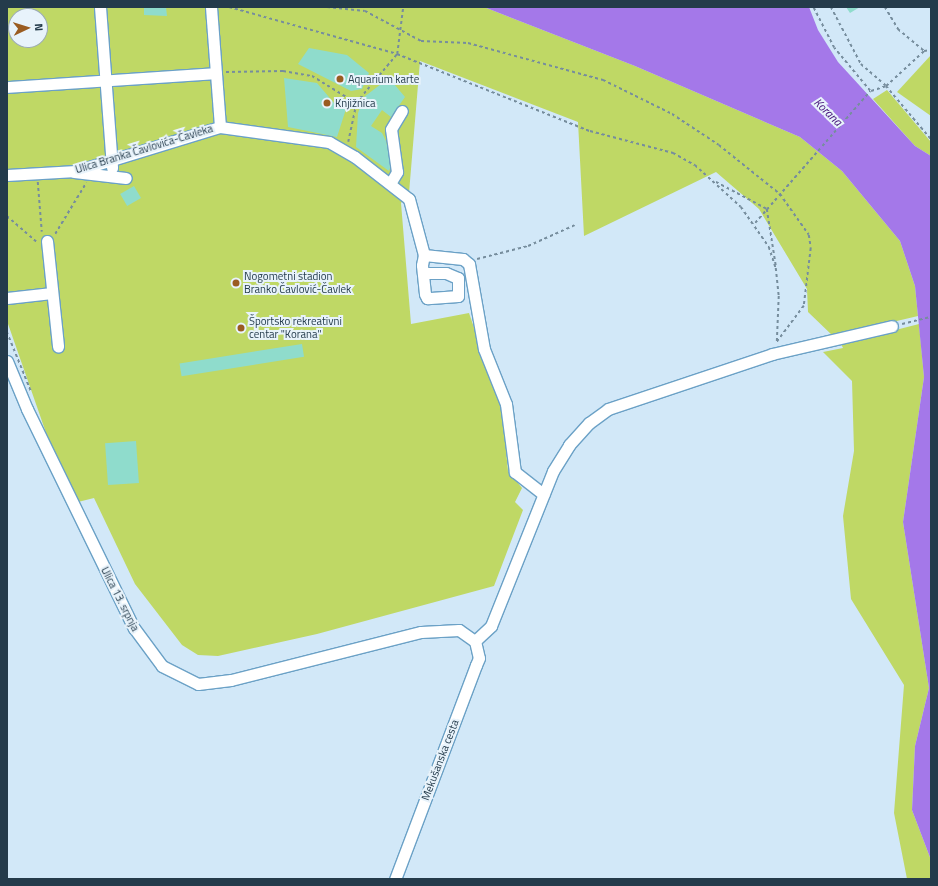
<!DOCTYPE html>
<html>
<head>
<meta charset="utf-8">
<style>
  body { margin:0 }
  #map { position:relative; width:938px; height:886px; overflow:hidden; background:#d2e8f8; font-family:"Titillium Web",sans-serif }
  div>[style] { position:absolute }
  .green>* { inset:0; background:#bfd865 }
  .water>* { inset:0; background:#a478e9 }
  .building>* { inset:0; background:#8fdccc; transform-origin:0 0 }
  .path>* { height:1.5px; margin-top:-0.75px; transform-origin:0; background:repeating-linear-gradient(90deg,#768d9d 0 3px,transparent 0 6px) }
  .roads { filter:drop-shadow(1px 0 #6ba1c6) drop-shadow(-1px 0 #6ba1c6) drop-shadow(0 1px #6ba1c6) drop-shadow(0 -1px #6ba1c6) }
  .minor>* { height:11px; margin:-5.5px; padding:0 5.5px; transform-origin:5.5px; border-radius:5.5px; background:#fff }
  .dots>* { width:11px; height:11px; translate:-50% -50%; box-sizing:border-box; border:2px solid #e8f3fb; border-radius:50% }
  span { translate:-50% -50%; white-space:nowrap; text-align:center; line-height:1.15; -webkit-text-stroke:4px #e8f3fb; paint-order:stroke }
  .poi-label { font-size:11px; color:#243b4b }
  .left { translate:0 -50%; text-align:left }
  .street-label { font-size:11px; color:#243b4b }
  .water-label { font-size:12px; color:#451279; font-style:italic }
  .frame { position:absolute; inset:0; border:8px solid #243b4b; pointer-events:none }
  .north { position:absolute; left:8px; top:8px; width:40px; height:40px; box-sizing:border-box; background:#e8f3fb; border:1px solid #9aa9b5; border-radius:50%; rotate:86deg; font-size:11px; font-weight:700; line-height:16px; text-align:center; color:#243b4b }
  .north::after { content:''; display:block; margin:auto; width:14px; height:18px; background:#9a5c21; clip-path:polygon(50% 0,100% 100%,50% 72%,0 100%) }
</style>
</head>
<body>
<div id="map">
  <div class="green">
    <div style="clip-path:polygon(evenodd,7px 7px,484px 7px,635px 66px,800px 137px,842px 171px,900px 241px,915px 286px,918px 316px,833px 336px,808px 312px,807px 289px,759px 209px,716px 172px,584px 236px,578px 122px,420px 61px,409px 193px,401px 203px,411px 324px,469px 313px,502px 409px,508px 471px,522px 488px,515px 502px,523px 510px,494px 586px,317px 634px,218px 656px,198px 655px,182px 645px,135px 584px,94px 498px,78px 502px,51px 447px,7px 321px,7px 7px,16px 16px,40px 16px,40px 40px,16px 40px,16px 16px)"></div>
    <div style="clip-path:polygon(931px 55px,931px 116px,897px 92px)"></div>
    <div style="clip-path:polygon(887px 90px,931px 142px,931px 156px,915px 146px,873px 99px)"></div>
    <div style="clip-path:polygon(919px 324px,924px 377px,903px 522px,929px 688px,915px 746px,912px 810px,931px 860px,931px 879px,907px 879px,894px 813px,904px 685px,851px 599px,843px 516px,854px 451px,852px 381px,823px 352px,843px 348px,841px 344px)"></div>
  </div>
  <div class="water">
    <div style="clip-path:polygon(484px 7px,809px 7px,818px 30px,838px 62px,915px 146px,931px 156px,931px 860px,912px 810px,915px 746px,929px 688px,903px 522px,924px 377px,915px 286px,900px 241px,842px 171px,800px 137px,635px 66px)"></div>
  </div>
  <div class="building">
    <div style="clip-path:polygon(144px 7px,166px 7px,167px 16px,144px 15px)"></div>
    <div style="clip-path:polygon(846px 7px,860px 7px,850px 13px)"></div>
    <div style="clip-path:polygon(309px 48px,347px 55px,369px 73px,362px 89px,351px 91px,298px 64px)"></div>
    <div style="clip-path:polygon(284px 78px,317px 83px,334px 103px,346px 109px,337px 137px,288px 127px)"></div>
    <div style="clip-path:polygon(389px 78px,405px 97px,391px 117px,382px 110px,371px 126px,382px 133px,386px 141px,391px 165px,389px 171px,356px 147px,358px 113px,364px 97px)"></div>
    <div style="left:134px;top:186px;width:14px;height:16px;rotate:60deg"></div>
    <div style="left:302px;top:344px;width:13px;height:124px;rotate:81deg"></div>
    <div style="left:136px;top:441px;width:42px;height:31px;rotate:86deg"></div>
  </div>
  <div class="path">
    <div style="left:229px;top:7px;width:174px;rotate:15.6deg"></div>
    <div style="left:397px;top:54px;width:208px;rotate:21.8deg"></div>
    <div style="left:590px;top:131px;width:86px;rotate:14.8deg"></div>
    <div style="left:673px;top:153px;width:25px;rotate:29deg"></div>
    <div style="left:695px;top:165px;width:62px;rotate:42.4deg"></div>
    <div style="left:741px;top:207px;width:49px;rotate:55deg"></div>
    <div style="left:769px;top:247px;width:22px;rotate:72deg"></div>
    <div style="left:776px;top:268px;width:28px;rotate:84deg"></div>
    <div style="left:779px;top:296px;width:47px;rotate:92.4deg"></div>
    <div style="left:327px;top:7px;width:38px;rotate:6deg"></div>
    <div style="left:365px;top:11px;width:64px;rotate:28.2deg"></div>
    <div style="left:421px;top:41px;width:47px;rotate:2.4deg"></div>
    <div style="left:468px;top:43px;width:140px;rotate:15.3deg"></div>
    <div style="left:603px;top:80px;width:77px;rotate:26.2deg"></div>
    <div style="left:672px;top:114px;width:56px;rotate:33.4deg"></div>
    <div style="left:719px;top:145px;width:78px;rotate:38.8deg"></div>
    <div style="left:780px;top:194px;width:50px;rotate:54.7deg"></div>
    <div style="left:809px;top:235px;width:13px;rotate:81deg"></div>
    <div style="left:811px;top:248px;width:58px;rotate:96.9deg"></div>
    <div style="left:804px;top:306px;width:45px;rotate:126.9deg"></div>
    <div style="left:831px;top:7px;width:64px;rotate:62.2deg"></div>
    <div style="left:861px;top:64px;width:33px;rotate:41deg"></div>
    <div style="left:886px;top:86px;width:70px;rotate:49.7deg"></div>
    <div style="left:885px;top:7px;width:26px;rotate:59deg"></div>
    <div style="left:898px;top:29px;width:34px;rotate:40deg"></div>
    <div style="left:924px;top:51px;width:7px;rotate:-8deg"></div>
    <div style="left:226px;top:72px;width:57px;rotate:-1deg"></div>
    <div style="left:283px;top:71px;width:29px;rotate:10deg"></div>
    <div style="left:312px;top:76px;width:52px;rotate:31.5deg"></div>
    <div style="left:356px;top:103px;width:64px;rotate:-50.1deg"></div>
    <div style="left:397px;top:54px;width:47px;rotate:-82.7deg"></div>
    <div style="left:871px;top:91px;width:16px;rotate:-18deg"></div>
    <div style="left:886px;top:86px;width:52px;rotate:-42.6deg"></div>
    <div style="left:348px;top:142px;width:40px;rotate:-78deg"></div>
    <div style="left:38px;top:182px;width:50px;rotate:85.4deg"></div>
    <div style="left:716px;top:182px;width:58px;rotate:27.9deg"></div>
    <div style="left:767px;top:209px;width:58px;rotate:81deg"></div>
    <div style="left:7px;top:216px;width:40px;rotate:41deg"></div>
    <div style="left:755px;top:223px;width:175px;rotate:-48.9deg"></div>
    <div style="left:870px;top:91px;width:56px;rotate:-129.9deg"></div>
    <div style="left:834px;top:48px;width:46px;rotate:-117.1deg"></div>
    <div style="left:55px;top:234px;width:60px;rotate:-58.7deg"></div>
    <div style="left:477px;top:259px;width:53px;rotate:-14.3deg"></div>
    <div style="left:528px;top:246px;width:51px;rotate:-24.1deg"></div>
    <div style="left:902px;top:324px;width:30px;rotate:-14deg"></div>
    <div style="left:7px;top:332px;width:64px;rotate:67.9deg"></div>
  </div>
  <div class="roads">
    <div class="minor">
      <div style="left:100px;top:7px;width:161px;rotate:85.7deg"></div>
      <div style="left:211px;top:7px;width:120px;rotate:85.7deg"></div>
      <div style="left:7px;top:87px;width:209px;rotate:-3.8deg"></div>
      <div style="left:74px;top:172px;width:52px;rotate:6.6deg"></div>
      <div style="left:7px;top:175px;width:69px;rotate:-3.3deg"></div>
      <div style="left:76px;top:171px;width:151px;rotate:-17deg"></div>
      <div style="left:220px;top:127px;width:110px;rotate:7.8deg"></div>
      <div style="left:329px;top:142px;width:30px;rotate:30deg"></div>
      <div style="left:355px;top:157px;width:68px;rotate:37.9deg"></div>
      <div style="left:409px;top:199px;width:58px;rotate:75deg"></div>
      <div style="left:424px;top:255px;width:39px;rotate:6deg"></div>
      <div style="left:463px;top:259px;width:8px;rotate:40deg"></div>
      <div style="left:469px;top:264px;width:86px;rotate:80deg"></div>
      <div style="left:484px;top:349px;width:59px;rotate:68.2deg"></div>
      <div style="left:506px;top:404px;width:69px;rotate:82.5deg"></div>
      <div style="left:515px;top:472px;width:36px;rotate:38deg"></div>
      <div style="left:391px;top:182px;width:12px;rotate:-59deg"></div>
      <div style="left:397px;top:172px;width:43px;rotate:-97.9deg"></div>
      <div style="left:391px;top:129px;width:21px;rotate:-59deg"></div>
      <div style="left:47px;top:241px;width:106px;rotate:84deg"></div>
      <div style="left:423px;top:273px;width:23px"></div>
      <div style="left:446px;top:273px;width:13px;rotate:23deg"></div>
      <div style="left:458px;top:278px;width:18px;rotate:90deg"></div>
      <div style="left:458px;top:296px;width:31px;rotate:176deg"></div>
      <div style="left:427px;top:298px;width:4px;rotate:-117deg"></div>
      <div style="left:425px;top:294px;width:29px;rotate:-96deg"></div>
      <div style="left:422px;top:265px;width:10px;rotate:-79deg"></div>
      <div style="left:7px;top:298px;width:45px;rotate:-6.3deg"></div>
      <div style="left:7px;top:361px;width:52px;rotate:67.4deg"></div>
      <div style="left:27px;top:409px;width:244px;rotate:64deg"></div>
      <div style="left:134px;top:628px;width:47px;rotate:53.6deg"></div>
      <div style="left:162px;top:666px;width:40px;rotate:26.6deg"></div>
      <div style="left:198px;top:684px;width:33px;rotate:-7deg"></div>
      <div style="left:231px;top:680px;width:196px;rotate:-14.2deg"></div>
      <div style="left:421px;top:632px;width:38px;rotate:-3deg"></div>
      <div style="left:459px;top:630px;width:19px;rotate:35deg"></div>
      <div style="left:475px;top:641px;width:17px;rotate:77deg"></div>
      <div style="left:479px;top:658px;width:8px;rotate:113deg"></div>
      <div style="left:476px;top:665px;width:229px;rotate:110.7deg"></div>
      <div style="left:475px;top:641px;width:22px;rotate:-43deg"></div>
      <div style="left:491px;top:626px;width:167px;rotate:-68.2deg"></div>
      <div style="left:553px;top:471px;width:31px;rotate:-58deg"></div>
      <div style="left:569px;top:445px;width:30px;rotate:-48deg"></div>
      <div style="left:589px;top:423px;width:24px;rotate:-36deg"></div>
      <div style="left:608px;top:409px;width:173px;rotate:-18.5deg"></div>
      <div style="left:772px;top:354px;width:123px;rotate:-13.1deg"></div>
    </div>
  </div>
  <div class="dots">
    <div style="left:340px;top:79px;background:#9a5c21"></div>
    <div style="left:327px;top:103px;background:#9a5c21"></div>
    <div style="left:236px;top:283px;background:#9a5c21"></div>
    <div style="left:241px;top:328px;background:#9a5c21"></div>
  </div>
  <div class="poi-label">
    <span class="left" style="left:348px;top:79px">Aquarium karte</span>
    <span class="left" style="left:335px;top:103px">Knjižnica</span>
    <span class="left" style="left:244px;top:283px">Nogometni stadion<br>Branko Čavlović-Čavlek</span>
    <span class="left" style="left:249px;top:328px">Športsko rekreativni<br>centar "Korana"</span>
  </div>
  <div class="street-label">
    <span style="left:144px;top:149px;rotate:-17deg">Ulica Branka Čavlovića-Čavleka</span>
    <span style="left:120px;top:599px;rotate:63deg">Ulica 13. srpnja</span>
    <span style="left:440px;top:760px;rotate:-69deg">Mekušanska cesta</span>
  </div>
  <div class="water-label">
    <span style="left:828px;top:112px;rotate:44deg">Korana</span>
  </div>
  <div class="frame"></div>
  <div class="north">N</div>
</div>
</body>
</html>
